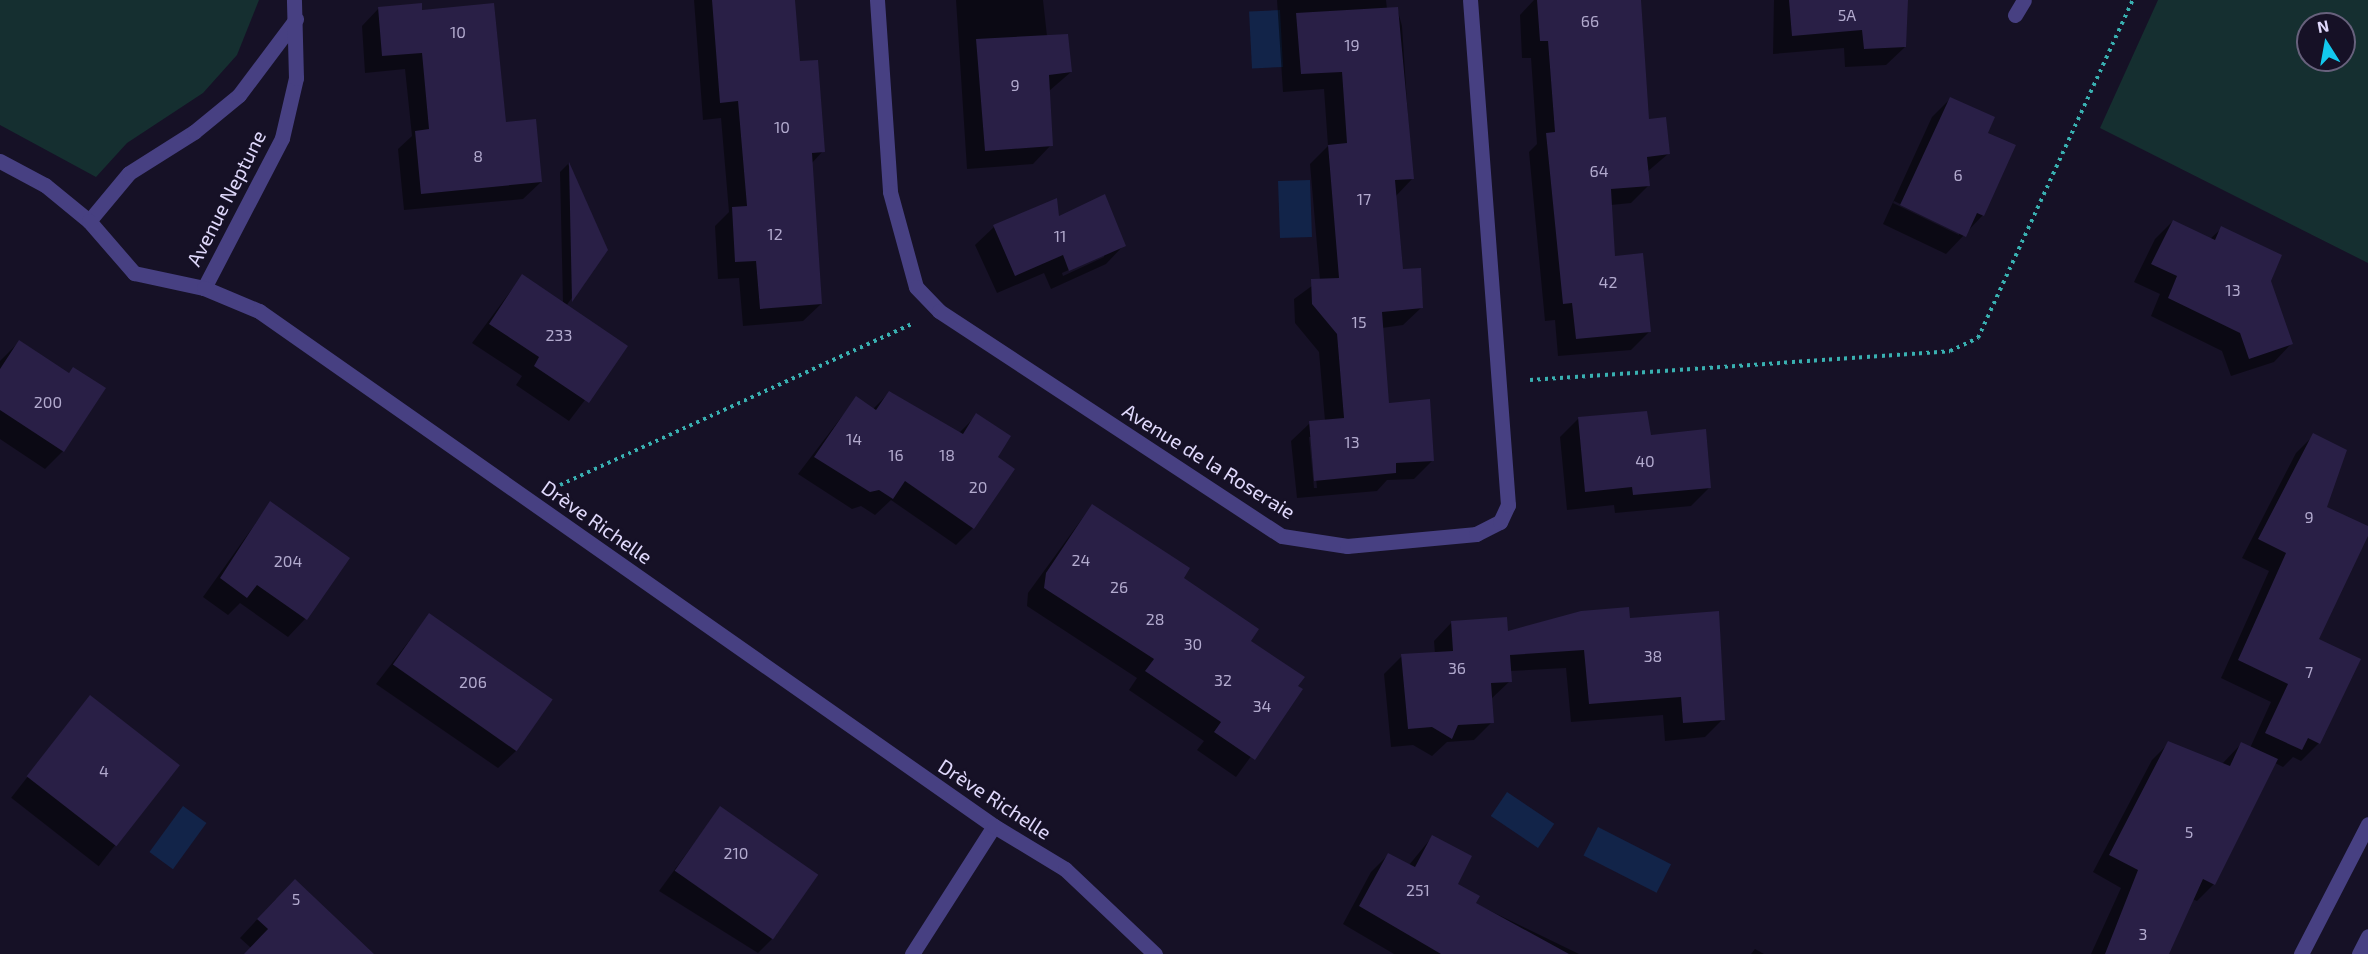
<!DOCTYPE html>
<html>
<head>
<meta charset="utf-8">
<style>
  body { margin:0 }
  #map { position:relative; width:2368px; height:954px; overflow:hidden; background:#161126; font-family:"Exo 2",sans-serif }
  div>[style] { position:absolute }
  .green>* { inset:0; background:#152f30 }
  .water>* { inset:0; background:#122449; transform-origin:0 0 }
  .shadow>* { inset:0; background:#0007; transform-origin:0 0 }
  .building>* { inset:0; background:#291f46; transform-origin:0 0 }
  .path>* { height:4px; margin-top:-2px; transform-origin:0; background:repeating-linear-gradient(90deg,#39b0b1 0 3px,transparent 0 7.5px) }
  .minor>* { height:15px; margin:-7.5px; padding:0 7.5px; transform-origin:7.5px; border-radius:7.5px; background:#474082 }
  .tertiary>* { height:15px; margin:-7.5px; padding:0 7.5px; transform-origin:7.5px; border-radius:7.5px; background:#474082 }
  span { translate:-50% -50%; white-space:nowrap; text-align:center; line-height:1.15; -webkit-text-stroke:5px #161126; paint-order:stroke }
  .number-label { font-size:16px; color:#b2aace }
  .number-label span { -webkit-text-stroke-width:0 }
  .street-label { font-size:20px; color:#e0d9fc }
  .north { position:absolute; left:2296px; top:12px; width:60px; height:60px; box-sizing:border-box; background:#161126; border:2px solid #67617c; border-radius:50%; rotate:349deg; font-size:16px; font-weight:700; line-height:24px; text-align:center; color:#e0d9fc }
  .north::after { content:''; display:block; margin:auto; width:21px; height:27px; background:#13c9ee; clip-path:polygon(50% 0,100% 100%,50% 72%,0 100%) }
</style>
</head>
<body>
<div id="map">
  <div class="green">
    <div style="clip-path:polygon(0 0,259px 0,237px 55px,203px 93px,127px 143px,96px 177px,0 125px)"></div>
    <div style="clip-path:polygon(evenodd,2158px 0,2368px 0,2368px 263px,2100px 128px,2158px 0,2308px 24px,2344px 24px,2344px 60px,2308px 60px,2308px 24px)"></div>
  </div>
  <div class="water">
    <div style="left:1280px;top:10px;width:57px;height:31px;rotate:87deg"></div>
    <div style="left:1310px;top:180px;width:57px;height:32px;rotate:88deg"></div>
    <div style="left:1507px;top:792px;width:57px;height:29px;rotate:34deg"></div>
    <div style="left:183px;top:806px;width:29px;height:57px;rotate:36deg"></div>
    <div style="left:1598px;top:827px;width:82px;height:32px;rotate:27deg"></div>
  </div>
  <div class="shadow">
    <div style="clip-path:polygon(694px 0,794px 0,799px 63px,823px 151px,811px 164px,821px 304px,803px 321px,743px 326px,739px 278px,718px 279px,715px 226px,729px 212px,721px 118px,703px 120px)"></div>
    <div style="clip-path:polygon(956px 0,1043px 0,1047px 36px,1071px 72px,1049px 91px,1051px 145px,1033px 164px,967px 169px)"></div>
    <div style="clip-path:polygon(evenodd,1277px 0,1386px 0,1387px 9px,1397px 8px,1402px 26px,1412px 179px,1395px 197px,1402px 271px,1422px 307px,1403px 325px,1382px 328px,1388px 405px,1432px 461px,1414px 479px,1387px 480px,1377px 491px,1297px 498px,1291px 441px,1310px 423px,1325px 421px,1319px 352px,1295px 323px,1294px 299px,1320px 280px,1310px 164px,1328px 146px,1324px 89px,1283px 92px,1277px 0,1309px 437px,1312px 437px,1317px 488px,1314px 488px,1309px 437px)"></div>
    <div style="clip-path:polygon(1534px 0,1640px 0,1648px 120px,1668px 154px,1647px 172px,1649px 185px,1631px 203px,1611px 205px,1614px 257px,1649px 332px,1631px 350px,1558px 356px,1555px 320px,1545px 321px,1529px 152px,1537px 144px,1531px 58px,1522px 58px,1520px 15px)"></div>
    <div style="clip-path:polygon(1774px 0,1901px 0,1905px 47px,1886px 65px,1845px 67px,1844px 48px,1773px 54px)"></div>
    <div style="clip-path:polygon(379px 8px,421px 12px,505px 124px,541px 182px,523px 199px,404px 210px,398px 149px,412px 136px,405px 69px,365px 73px,362px 26px)"></div>
    <div style="clip-path:polygon(evenodd,1950px 99px,1986px 134px,1983px 215px,1946px 254px,1883px 224px,1932px 117px,1950px 99px,1894px 201px,1959px 232px,1959px 235px,1893px 203px,1894px 201px)"></div>
    <div style="clip-path:polygon(568px 164px,607px 250px,566px 306px,626px 346px,569px 421px,516px 385px,522px 376px,472px 343px,522px 276px,563px 303px,560px 172px)"></div>
    <div style="clip-path:polygon(evenodd,1058px 218px,1124px 245px,1106px 264px,1051px 289px,1044px 273px,997px 293px,975px 245px,994px 227px,1058px 218px,1104px 254px,1104px 257px,1063px 276px,1062px 273px,1104px 254px)"></div>
    <div style="clip-path:polygon(2173px 221px,2210px 239px,2222px 228px,2291px 344px,2274px 362px,2231px 376px,2222px 351px,2151px 316px,2160px 294px,2134px 282px,2155px 239px)"></div>
    <div style="clip-path:polygon(19px 342px,68px 374px,73px 369px,63px 451px,45px 469px,0 439px,0 361px)"></div>
    <div style="clip-path:polygon(890px 392px,959px 433px,977px 415px,996px 457px,973px 528px,956px 545px,891px 500px,875px 515px,861px 506px,852px 509px,798px 474px,856px 398px,873px 409px)"></div>
    <div style="clip-path:polygon(1579px 418px,1649px 436px,1709px 488px,1691px 506px,1615px 513px,1614px 505px,1567px 510px,1560px 437px)"></div>
    <div style="clip-path:polygon(2314px 435px,2325px 508px,2368px 528px,2317px 639px,2319px 743px,2301px 761px,2293px 757px,2283px 767px,2275px 763px,2214px 884px,2197px 901px,2192px 899px,2167px 954px,2091px 954px,2121px 888px,2093px 872px,2152px 760px,2169px 743px,2222px 764px,2241px 744px,2250px 748px,2271px 702px,2221px 678px,2269px 571px,2242px 558px,2296px 453px)"></div>
    <div style="clip-path:polygon(270px 503px,305px 619px,288px 637px,240px 603px,228px 615px,203px 597px)"></div>
    <div style="clip-path:polygon(1092px 505px,1182px 579px,1300px 689px,1236px 777px,1197px 750px,1204px 741px,1129px 690px,1137px 678px,1027px 606px,1028px 593px)"></div>
    <div style="clip-path:polygon(429px 615px,517px 750px,498px 768px,376px 684px)"></div>
    <div style="clip-path:polygon(1629px 620px,1723px 719px,1705px 737px,1665px 741px,1663px 715px,1571px 722px,1566px 668px,1510px 671px,1510px 681px,1491px 699px,1492px 722px,1474px 740px,1447px 742px,1432px 756px,1413px 745px,1391px 747px,1384px 674px,1402px 656px,1435px 654px,1434px 641px,1452px 622px,1507px 633px)"></div>
    <div style="left:90px;top:697px;width:111px;height:128px;rotate:38deg"></div>
    <div style="clip-path:polygon(720px 808px,777px 934px,758px 953px,659px 891px)"></div>
    <div style="clip-path:polygon(1432px 837px,1456px 885px,1474px 903px,1579px 954px,1394px 954px,1343px 924px,1371px 872px,1388px 855px,1409px 865px)"></div>
    <div style="clip-path:polygon(276px 899px,360px 954px,245px 954px,251px 948px,240px 938px)"></div>
    <div style="clip-path:polygon(1755px 949px,1764px 954px,1751px 954px)"></div>
  </div>
  <div class="building">
    <div style="clip-path:polygon(712px 0,795px 0,800px 61px,818px 60px,825px 152px,812px 153px,822px 304px,760px 309px,756px 261px,735px 262px,732px 207px,747px 206px,738px 101px,720px 103px)"></div>
    <div style="clip-path:polygon(1537px 0,1641px 0,1649px 119px,1666px 117px,1670px 154px,1647px 157px,1650px 186px,1611px 189px,1615px 256px,1643px 253px,1651px 332px,1576px 339px,1572px 303px,1563px 304px,1546px 133px,1555px 132px,1548px 41px,1540px 41px)"></div>
    <div style="clip-path:polygon(1789px 0,1908px 0,1906px 47px,1864px 49px,1862px 30px,1792px 36px)"></div>
    <div style="clip-path:polygon(422px 3px,422px 10px,494px 3px,506px 122px,536px 119px,542px 182px,421px 194px,415px 131px,429px 129px,422px 53px,382px 56px,378px 7px)"></div>
    <div style="clip-path:polygon(1398px 7px,1414px 179px,1395px 180px,1403px 269px,1421px 268px,1423px 308px,1382px 312px,1389px 403px,1430px 399px,1434px 461px,1396px 463px,1396px 473px,1314px 481px,1309px 421px,1344px 418px,1337px 334px,1312px 304px,1311px 279px,1339px 278px,1328px 145px,1347px 143px,1342px 72px,1301px 74px,1296px 13px)"></div>
    <div style="clip-path:polygon(1068px 34px,1072px 72px,1049px 75px,1053px 146px,985px 151px,976px 39px)"></div>
    <div style="clip-path:polygon(1950px 97px,1995px 117px,1988px 133px,2016px 145px,1984px 216px,1977px 213px,1966px 237px,1900px 205px)"></div>
    <div style="clip-path:polygon(569px 162px,608px 250px,572px 302px)"></div>
    <div style="clip-path:polygon(1105px 194px,1126px 246px,1069px 271px,1063px 255px,1015px 276px,993px 225px,1057px 198px,1059px 216px)"></div>
    <div style="clip-path:polygon(2173px 220px,2215px 240px,2221px 226px,2282px 255px,2271px 281px,2293px 344px,2249px 359px,2240px 333px,2168px 298px,2177px 276px,2151px 264px)"></div>
    <div style="clip-path:polygon(522px 274px,628px 346px,589px 403px,534px 366px,539px 357px,489px 324px)"></div>
    <div style="clip-path:polygon(19px 340px,69px 373px,73px 367px,106px 388px,64px 452px,0 410px,0 369px)"></div>
    <div style="clip-path:polygon(889px 391px,963px 434px,976px 413px,1011px 436px,998px 457px,1015px 469px,974px 529px,905px 481px,893px 499px,879px 490px,870px 492px,814px 457px,856px 396px,876px 410px)"></div>
    <div style="clip-path:polygon(1647px 411px,1651px 435px,1706px 429px,1711px 488px,1633px 495px,1632px 487px,1585px 492px,1578px 417px)"></div>
    <div style="clip-path:polygon(2313px 433px,2347px 450px,2327px 507px,2368px 526px,2368px 536px,2319px 639px,2361px 659px,2320px 744px,2308px 738px,2302px 750px,2265px 733px,2288px 684px,2238px 660px,2286px 553px,2258px 539px)"></div>
    <div style="clip-path:polygon(270px 501px,350px 558px,307px 620px,257px 585px,247px 598px,220px 578px)"></div>
    <div style="clip-path:polygon(1092px 504px,1190px 568px,1184px 578px,1259px 629px,1251px 641px,1305px 677px,1298px 686px,1303px 689px,1255px 760px,1214px 732px,1221px 722px,1145px 671px,1154px 659px,1044px 588px,1046px 573px)"></div>
    <div style="clip-path:polygon(1629px 607px,1630px 618px,1719px 611px,1725px 720px,1683px 723px,1681px 697px,1589px 704px,1584px 650px,1510px 655px,1512px 682px,1491px 683px,1494px 723px,1458px 725px,1452px 739px,1432px 727px,1408px 729px,1401px 654px,1453px 651px,1451px 621px,1507px 617px,1508px 631px,1581px 611px)"></div>
    <div style="left:429px;top:613px;width:151px;height:63px;rotate:35deg"></div>
    <div style="left:90px;top:695px;width:114px;height:103px;rotate:38deg"></div>
    <div style="clip-path:polygon(2168px 741px,2230px 766px,2241px 742px,2278px 759px,2215px 885px,2203px 879px,2169px 954px,2105px 954px,2138px 870px,2109px 855px)"></div>
    <div style="left:720px;top:806px;width:120px;height:79px;rotate:35deg"></div>
    <div style="clip-path:polygon(1432px 835px,1472px 856px,1458px 884px,1480px 896px,1476px 903px,1569px 954px,1441px 954px,1359px 906px,1388px 853px,1415px 867px)"></div>
    <div style="clip-path:polygon(295px 879px,374px 954px,244px 954px,268px 929px,257px 919px)"></div>
  </div>
  <div class="path">
    <div style="left:1530px;top:380px;width:421px;rotate:-3.9deg"></div>
    <div style="left:1950px;top:351px;width:31px;rotate:-25deg"></div>
    <div style="left:1978px;top:338px;width:372px;rotate:-65.4deg"></div>
    <div style="left:560px;top:485px;width:386px;rotate:-24.6deg"></div>
  </div>
  <div class="minor">
    <div style="left:877px;top:0;width:192px;rotate:86.1deg"></div>
    <div style="left:890px;top:192px;width:98px;rotate:74.7deg"></div>
    <div style="left:916px;top:287px;width:33px;rotate:46deg"></div>
    <div style="left:939px;top:311px;width:410px;rotate:33.3deg"></div>
    <div style="left:1282px;top:536px;width:66px;rotate:8.7deg"></div>
    <div style="left:1347px;top:546px;width:130px;rotate:-5.3deg"></div>
    <div style="left:1476px;top:534px;width:27px;rotate:-27deg"></div>
    <div style="left:1500px;top:522px;width:19px;rotate:-65deg"></div>
    <div style="left:1508px;top:505px;width:506px;rotate:-94.3deg"></div>
    <div style="left:2015px;top:15px;width:17px;rotate:-59deg"></div>
    <div style="left:89px;top:221px;width:62px;rotate:-50.2deg"></div>
    <div style="left:129px;top:173px;width:77px;rotate:-32.2deg"></div>
    <div style="left:194px;top:132px;width:58px;rotate:-39.4deg"></div>
    <div style="left:239px;top:95px;width:95px;rotate:-53.1deg"></div>
    <div style="left:204px;top:288px;width:169px;rotate:-62.5deg"></div>
    <div style="left:282px;top:138px;width:62px;rotate:-76.9deg"></div>
    <div style="left:296px;top:78px;width:78px;rotate:-91.5deg"></div>
    <div style="left:912px;top:954px;width:152px;rotate:-57.4deg"></div>
    <div style="left:2301px;top:954px;width:146px;rotate:-62.7deg"></div>
    <div style="left:2359px;top:954px;width:20px;rotate:-63deg"></div>
  </div>
  <div class="tertiary">
    <div style="left:0;top:161px;width:51px;rotate:28.1deg"></div>
    <div style="left:45px;top:185px;width:57px;rotate:39.3deg"></div>
    <div style="left:89px;top:221px;width:69px;rotate:49.1deg"></div>
    <div style="left:134px;top:273px;width:72px;rotate:12.1deg"></div>
    <div style="left:204px;top:288px;width:60px;rotate:22.7deg"></div>
    <div style="left:259px;top:311px;width:897px;rotate:35.02deg"></div>
    <div style="left:994px;top:826px;width:83px;rotate:31.2deg"></div>
    <div style="left:1065px;top:869px;width:124px;rotate:43.4deg"></div>
  </div>
  <div class="number-label">
    <span style="left:1847px;top:15px">5A</span>
    <span style="left:1590px;top:21px">66</span>
    <span style="left:458px;top:32px">10</span>
    <span style="left:1352px;top:45px">19</span>
    <span style="left:1015px;top:85px">9</span>
    <span style="left:782px;top:127px">10</span>
    <span style="left:478px;top:156px">8</span>
    <span style="left:1599px;top:171px">64</span>
    <span style="left:1958px;top:175px">6</span>
    <span style="left:1364px;top:199px">17</span>
    <span style="left:775px;top:234px">12</span>
    <span style="left:1060px;top:236px">11</span>
    <span style="left:1608px;top:282px">42</span>
    <span style="left:2233px;top:290px">13</span>
    <span style="left:1359px;top:322px">15</span>
    <span style="left:559px;top:335px">233</span>
    <span style="left:48px;top:402px">200</span>
    <span style="left:854px;top:439px">14</span>
    <span style="left:1352px;top:442px">13</span>
    <span style="left:896px;top:455px">16</span>
    <span style="left:947px;top:455px">18</span>
    <span style="left:1645px;top:461px">40</span>
    <span style="left:978px;top:487px">20</span>
    <span style="left:2309px;top:517px">9</span>
    <span style="left:1081px;top:560px">24</span>
    <span style="left:288px;top:561px">204</span>
    <span style="left:1119px;top:587px">26</span>
    <span style="left:1155px;top:619px">28</span>
    <span style="left:1193px;top:644px">30</span>
    <span style="left:1653px;top:656px">38</span>
    <span style="left:1457px;top:668px">36</span>
    <span style="left:2309px;top:672px">7</span>
    <span style="left:1223px;top:680px">32</span>
    <span style="left:473px;top:682px">206</span>
    <span style="left:1262px;top:706px">34</span>
    <span style="left:104px;top:771px">4</span>
    <span style="left:2189px;top:832px">5</span>
    <span style="left:736px;top:853px">210</span>
    <span style="left:1418px;top:890px">251</span>
    <span style="left:296px;top:899px">5</span>
    <span style="left:2143px;top:934px">3</span>
  </div>
  <div class="street-label">
    <span style="left:226px;top:198px;rotate:-63deg">Avenue Neptune</span>
    <span style="left:1209px;top:461px;rotate:32deg">Avenue de la Roseraie</span>
    <span style="left:597px;top:522px;rotate:35deg">Drève Richelle</span>
    <span style="left:995px;top:799px;rotate:33deg">Drève Richelle</span>
  </div>
  <div class="north">N</div>
</div>
</body>
</html>
